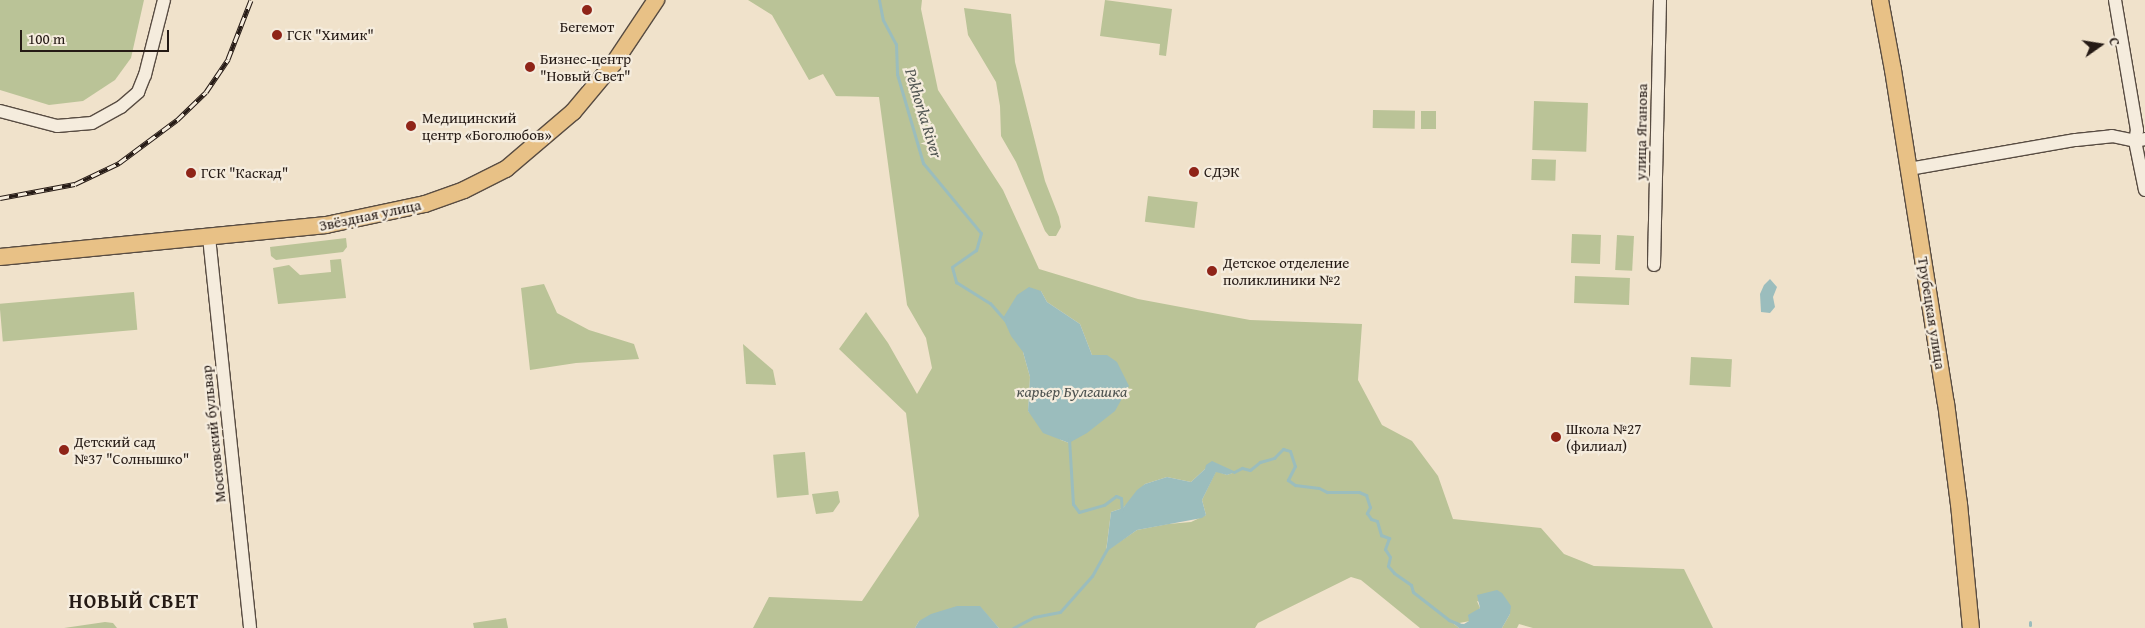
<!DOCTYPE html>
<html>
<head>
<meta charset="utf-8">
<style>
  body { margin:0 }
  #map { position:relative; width:2145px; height:628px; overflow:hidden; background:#f0e2cb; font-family:"Gentium Book Plus",serif }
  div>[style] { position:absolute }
  .green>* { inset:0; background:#bac397; transform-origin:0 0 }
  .water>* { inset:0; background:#9bbdbd }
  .stream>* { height:3px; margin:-1.5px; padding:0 1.5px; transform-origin:1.5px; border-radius:1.5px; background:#9bbdbd }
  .roads { filter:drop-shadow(1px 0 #584c42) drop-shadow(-1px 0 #584c42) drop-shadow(0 1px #584c42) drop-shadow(0 -1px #584c42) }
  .minor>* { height:12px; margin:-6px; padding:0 6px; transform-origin:6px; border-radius:6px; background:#f5ecdd }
  .major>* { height:16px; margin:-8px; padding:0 8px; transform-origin:8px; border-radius:8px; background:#e8c186 }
  .rail>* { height:5px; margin-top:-2.5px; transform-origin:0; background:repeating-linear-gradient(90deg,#f5ecdd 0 9px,#251a15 0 18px); box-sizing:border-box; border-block:1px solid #251a15 }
  .dots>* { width:14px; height:14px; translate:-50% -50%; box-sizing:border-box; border:2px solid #f5ecdd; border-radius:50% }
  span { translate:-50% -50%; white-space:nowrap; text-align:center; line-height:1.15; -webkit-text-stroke:4.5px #f5ecdd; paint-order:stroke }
  .poi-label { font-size:15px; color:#251a15 }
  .left { translate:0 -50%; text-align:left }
  .street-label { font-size:15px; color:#251a15 }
  .water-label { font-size:16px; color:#4e5350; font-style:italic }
  .district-label { font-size:20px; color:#251a15; font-weight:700; letter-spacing:1px }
  .north { position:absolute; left:2075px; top:20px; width:50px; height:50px; -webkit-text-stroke:4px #f5ecdd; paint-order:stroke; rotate:77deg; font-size:14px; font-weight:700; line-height:20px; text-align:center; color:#251a15 }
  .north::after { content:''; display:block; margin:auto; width:18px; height:22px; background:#251a15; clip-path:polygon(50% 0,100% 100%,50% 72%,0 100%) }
  .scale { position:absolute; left:20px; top:30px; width:149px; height:22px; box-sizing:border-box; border:2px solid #251a15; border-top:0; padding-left:6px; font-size:15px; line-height:18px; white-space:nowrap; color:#251a15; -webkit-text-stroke:4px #f5ecdd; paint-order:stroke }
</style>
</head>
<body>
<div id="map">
  <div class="green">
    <div style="clip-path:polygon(0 0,144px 0,131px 58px,115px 80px,83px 101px,49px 105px,0 90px)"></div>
    <div style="clip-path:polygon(evenodd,748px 0,922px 0,921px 9px,938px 90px,1003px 190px,1039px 269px,1138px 299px,1250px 320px,1362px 324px,1358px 380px,1382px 425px,1412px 441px,1438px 476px,1453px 519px,1541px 528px,1564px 554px,1594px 566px,1684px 569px,1713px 628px,1715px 628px,1533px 628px,1519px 624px,1517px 628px,1502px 628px,1510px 614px,1477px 601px,1480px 608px,1473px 614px,1470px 621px,1454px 624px,1459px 628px,1420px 628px,1361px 580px,1351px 577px,1258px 623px,1255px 628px,999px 628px,980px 607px,919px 621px,915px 628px,753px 628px,769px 597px,862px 601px,919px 516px,906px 413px,839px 349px,866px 312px,888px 343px,917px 394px,932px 368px,926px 338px,907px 305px,879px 97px,836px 96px,823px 74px,809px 80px,772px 15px,748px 0,1041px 291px,1047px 302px,1080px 324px,1092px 355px,1107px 355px,1069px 443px,1061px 440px,1028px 411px,1030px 377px,1023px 352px,1041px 291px,748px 0,1205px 469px,1235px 472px,1227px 475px,1216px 471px,1202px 500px,1206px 515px,1191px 522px,1168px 524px,1137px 530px,1106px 551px,1111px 512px,1123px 508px,1145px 484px,1167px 477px,1191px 482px,1205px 469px)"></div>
    <div style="clip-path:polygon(1105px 0,1172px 9px,1166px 56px,1159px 55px,1160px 44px,1100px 36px)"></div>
    <div style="clip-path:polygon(964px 8px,1011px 14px,1015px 62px,1045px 181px,1059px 217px,1061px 227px,1056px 236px,1049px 236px,1045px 231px,1016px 162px,1001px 136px,1000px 106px,996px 82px,968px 35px)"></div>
    <div style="left:1534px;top:101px;width:54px;height:49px;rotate:2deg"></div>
    <div style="left:1373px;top:110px;width:42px;height:18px;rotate:1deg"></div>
    <div style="left:1421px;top:111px;width:15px;height:18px"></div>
    <div style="left:1532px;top:159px;width:24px;height:21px;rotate:2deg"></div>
    <div style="left:1148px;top:196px;width:50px;height:26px;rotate:7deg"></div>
    <div style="left:1572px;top:234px;width:29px;height:29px;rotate:2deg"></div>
    <div style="left:1617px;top:235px;width:17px;height:35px;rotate:3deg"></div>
    <div style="clip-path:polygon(346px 238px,347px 247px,343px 252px,276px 260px,271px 256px,270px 247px)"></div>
    <div style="clip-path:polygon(341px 259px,346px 298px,278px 304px,273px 268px,289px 265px,300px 275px,331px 272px,330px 260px)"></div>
    <div style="left:1575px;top:276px;width:55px;height:27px;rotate:2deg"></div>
    <div style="clip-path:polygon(544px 284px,557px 313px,589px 330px,634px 344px,639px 359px,576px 363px,530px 370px,521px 288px)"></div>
    <div style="left:134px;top:292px;width:38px;height:135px;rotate:85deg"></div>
    <div style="clip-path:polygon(743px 344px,773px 370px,776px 385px,746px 384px)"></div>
    <div style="left:1691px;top:357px;width:41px;height:28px;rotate:3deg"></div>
    <div style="left:805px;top:452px;width:43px;height:32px;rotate:85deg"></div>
    <div style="clip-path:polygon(838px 491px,840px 502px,833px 512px,816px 514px,812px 494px)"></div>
    <div style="clip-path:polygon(506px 618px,508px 628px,474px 628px,473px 623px)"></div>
    <div style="clip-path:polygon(105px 622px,113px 623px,117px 628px,64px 628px)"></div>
  </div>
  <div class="water">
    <div style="clip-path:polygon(1770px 279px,1777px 287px,1773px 297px,1775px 307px,1770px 313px,1761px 312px,1760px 294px,1764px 285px)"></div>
    <div style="clip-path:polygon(1029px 287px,1041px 291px,1047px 302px,1080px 324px,1092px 355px,1107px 355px,1117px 362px,1129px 386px,1115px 411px,1087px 433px,1069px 443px,1043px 433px,1028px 411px,1030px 377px,1023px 352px,1011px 336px,1003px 318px,1017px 295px)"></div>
    <div style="clip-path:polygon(1212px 461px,1236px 472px,1227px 475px,1216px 472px,1202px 500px,1206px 515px,1202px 518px,1137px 530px,1106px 552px,1111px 512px,1123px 508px,1137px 490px,1145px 484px,1167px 477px,1191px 482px,1205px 469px,1206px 465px)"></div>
    <div style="clip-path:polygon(1497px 590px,1502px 593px,1511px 606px,1510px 614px,1502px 628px,1459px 628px,1453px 623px,1464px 624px,1469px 621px,1468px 615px,1480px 608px,1477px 595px)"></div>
    <div style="clip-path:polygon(957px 606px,980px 606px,999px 628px,915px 628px,919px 621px,931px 614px)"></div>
  </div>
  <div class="stream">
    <div style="left:879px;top:0;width:20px;rotate:79deg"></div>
    <div style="left:883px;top:20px;width:27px;rotate:62deg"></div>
    <div style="left:896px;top:44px;width:30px;rotate:88deg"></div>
    <div style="left:897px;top:74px;width:93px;rotate:73.7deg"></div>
    <div style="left:923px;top:163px;width:91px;rotate:50.4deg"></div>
    <div style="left:981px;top:233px;width:18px;rotate:106deg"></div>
    <div style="left:976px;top:250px;width:29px;rotate:145deg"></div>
    <div style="left:952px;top:267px;width:16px;rotate:75deg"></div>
    <div style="left:956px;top:282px;width:40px;rotate:32deg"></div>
    <div style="left:990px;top:303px;width:23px;rotate:49deg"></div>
    <div style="left:1069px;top:439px;width:65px;rotate:86.5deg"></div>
    <div style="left:1073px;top:504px;width:10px;rotate:53deg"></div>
    <div style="left:1079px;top:512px;width:26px;rotate:-16deg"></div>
    <div style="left:1104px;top:505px;width:15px;rotate:-37deg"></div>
    <div style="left:1116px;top:496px;width:5px;rotate:22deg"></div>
    <div style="left:1121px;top:498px;width:13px;rotate:86deg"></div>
    <div style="left:1234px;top:472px;width:9px;rotate:-27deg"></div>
    <div style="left:1242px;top:468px;width:8px;rotate:14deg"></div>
    <div style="left:1250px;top:470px;width:13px;rotate:-39deg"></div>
    <div style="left:1260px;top:462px;width:15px;rotate:-16deg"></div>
    <div style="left:1274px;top:458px;width:13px;rotate:-45deg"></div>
    <div style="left:1283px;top:449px;width:7px;rotate:16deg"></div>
    <div style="left:1290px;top:451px;width:16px;rotate:72deg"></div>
    <div style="left:1295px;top:466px;width:16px;rotate:117deg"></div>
    <div style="left:1288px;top:480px;width:9px;rotate:36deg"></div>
    <div style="left:1295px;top:485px;width:24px;rotate:7deg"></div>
    <div style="left:1319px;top:488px;width:9px;rotate:27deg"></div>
    <div style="left:1327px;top:492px;width:32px"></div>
    <div style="left:1359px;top:492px;width:8px;rotate:23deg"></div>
    <div style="left:1366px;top:495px;width:13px;rotate:72deg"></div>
    <div style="left:1370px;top:507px;width:7px;rotate:117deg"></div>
    <div style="left:1367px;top:513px;width:7px;rotate:56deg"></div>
    <div style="left:1371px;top:519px;width:6px;rotate:18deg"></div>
    <div style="left:1377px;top:521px;width:15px;rotate:74deg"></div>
    <div style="left:1381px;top:535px;width:9px;rotate:21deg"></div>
    <div style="left:1389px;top:538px;width:12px;rotate:110deg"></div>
    <div style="left:1385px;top:549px;width:9px;rotate:58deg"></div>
    <div style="left:1390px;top:557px;width:9px;rotate:103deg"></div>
    <div style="left:1388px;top:566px;width:9px;rotate:49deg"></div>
    <div style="left:1394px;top:573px;width:21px;rotate:35deg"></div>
    <div style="left:1411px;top:585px;width:7px;rotate:74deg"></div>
    <div style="left:1413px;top:592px;width:46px;rotate:37.9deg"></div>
    <div style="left:1449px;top:620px;width:11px;rotate:22deg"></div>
    <div style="left:2030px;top:625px;width:3px;rotate:-90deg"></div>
    <div style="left:1013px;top:628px;width:24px;rotate:-28deg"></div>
    <div style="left:1034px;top:617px;width:26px;rotate:-11deg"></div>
    <div style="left:1060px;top:612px;width:48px;rotate:-48.4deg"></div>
    <div style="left:1092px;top:576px;width:31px;rotate:-61deg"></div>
  </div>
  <div class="roads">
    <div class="minor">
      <div style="left:2115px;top:0;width:132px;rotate:80.4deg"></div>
      <div style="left:2137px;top:130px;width:11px;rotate:100deg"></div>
      <div style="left:2135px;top:141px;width:50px;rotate:78.5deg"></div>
      <div style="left:0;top:111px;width:59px;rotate:14.7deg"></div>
      <div style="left:57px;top:126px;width:35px;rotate:-5deg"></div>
      <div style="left:92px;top:123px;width:33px;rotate:-29deg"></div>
      <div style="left:121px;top:107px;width:23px;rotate:-41deg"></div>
      <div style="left:138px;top:92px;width:18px;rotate:-68deg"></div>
      <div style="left:145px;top:75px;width:77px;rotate:-75.8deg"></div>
      <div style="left:1909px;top:169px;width:169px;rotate:-9.9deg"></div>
      <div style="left:2076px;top:140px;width:36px;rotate:-6deg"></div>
      <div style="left:2112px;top:136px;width:24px;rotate:12deg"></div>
      <div style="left:2135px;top:141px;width:10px;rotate:-11deg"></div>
      <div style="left:209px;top:237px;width:393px;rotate:84deg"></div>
      <div style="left:1654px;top:265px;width:265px;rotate:-88.7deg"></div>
    </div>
    <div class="major">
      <div style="left:1880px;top:0;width:71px;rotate:79.5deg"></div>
      <div style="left:1893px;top:70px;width:337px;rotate:81deg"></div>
      <div style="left:1946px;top:403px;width:102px;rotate:82.7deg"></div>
      <div style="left:1959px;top:504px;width:125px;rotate:84.5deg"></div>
      <div style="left:0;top:257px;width:328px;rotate:-5.6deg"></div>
      <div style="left:326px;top:225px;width:101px;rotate:-12deg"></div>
      <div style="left:425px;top:204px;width:41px;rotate:-19.7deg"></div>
      <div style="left:464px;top:190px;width:47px;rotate:-26.6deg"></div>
      <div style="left:506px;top:169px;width:88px;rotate:-40.4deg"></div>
      <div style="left:573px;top:112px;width:64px;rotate:-50.1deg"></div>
      <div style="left:614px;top:63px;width:76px;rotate:-56.3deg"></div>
    </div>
  </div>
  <div class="rail">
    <div style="left:0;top:198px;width:76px;rotate:-10.6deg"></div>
    <div style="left:75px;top:184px;width:49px;rotate:-25.5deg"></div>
    <div style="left:119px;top:163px;width:72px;rotate:-36.6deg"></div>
    <div style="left:177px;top:120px;width:40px;rotate:-44deg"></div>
    <div style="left:206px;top:92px;width:40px;rotate:-56deg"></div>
    <div style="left:228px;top:59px;width:63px;rotate:-68.7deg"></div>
  </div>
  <div class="dots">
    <div style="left:587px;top:10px;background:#8f2418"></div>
    <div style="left:277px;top:35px;background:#8f2418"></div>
    <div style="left:530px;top:67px;background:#8f2418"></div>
    <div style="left:411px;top:126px;background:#8f2418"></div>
    <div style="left:1194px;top:172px;background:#8f2418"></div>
    <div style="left:191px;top:173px;background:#8f2418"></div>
    <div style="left:1212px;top:271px;background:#8f2418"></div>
    <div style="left:1556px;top:437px;background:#8f2418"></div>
    <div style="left:64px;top:450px;background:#8f2418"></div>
  </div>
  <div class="poi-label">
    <span style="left:587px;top:27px">Бегемот</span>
    <span class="left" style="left:287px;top:35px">ГСК "Химик"</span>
    <span class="left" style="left:540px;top:67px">Бизнес-центр<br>"Новый Свет"</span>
    <span class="left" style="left:422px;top:126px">Медицинский<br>центр «Боголюбов»</span>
    <span class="left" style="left:1204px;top:172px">СДЭК</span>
    <span class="left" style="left:201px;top:173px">ГСК "Каскад"</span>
    <span class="left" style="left:1223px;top:271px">Детское отделение<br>поликлиники №2</span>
    <span class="left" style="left:1566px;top:437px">Школа №27<br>(филиал)</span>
    <span class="left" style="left:74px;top:450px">Детский сад<br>№37 "Солнышко"</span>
  </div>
  <div class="street-label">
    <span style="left:1641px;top:132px;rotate:-89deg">улица Яганова</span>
    <span style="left:370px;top:215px;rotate:-12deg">Звёздная улица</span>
    <span style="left:1932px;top:313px;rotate:81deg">Трубецкая улица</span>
    <span style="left:213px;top:434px;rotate:-96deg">Московский бульвар</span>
  </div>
  <div class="water-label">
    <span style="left:924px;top:113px;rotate:73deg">Pekhorka River</span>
    <span style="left:1072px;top:391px">карьер Булгашка</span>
  </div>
  <div class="district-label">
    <span style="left:134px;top:600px">НОВЫЙ СВЕТ</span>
  </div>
  <div class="north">С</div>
  <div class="scale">100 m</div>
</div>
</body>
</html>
